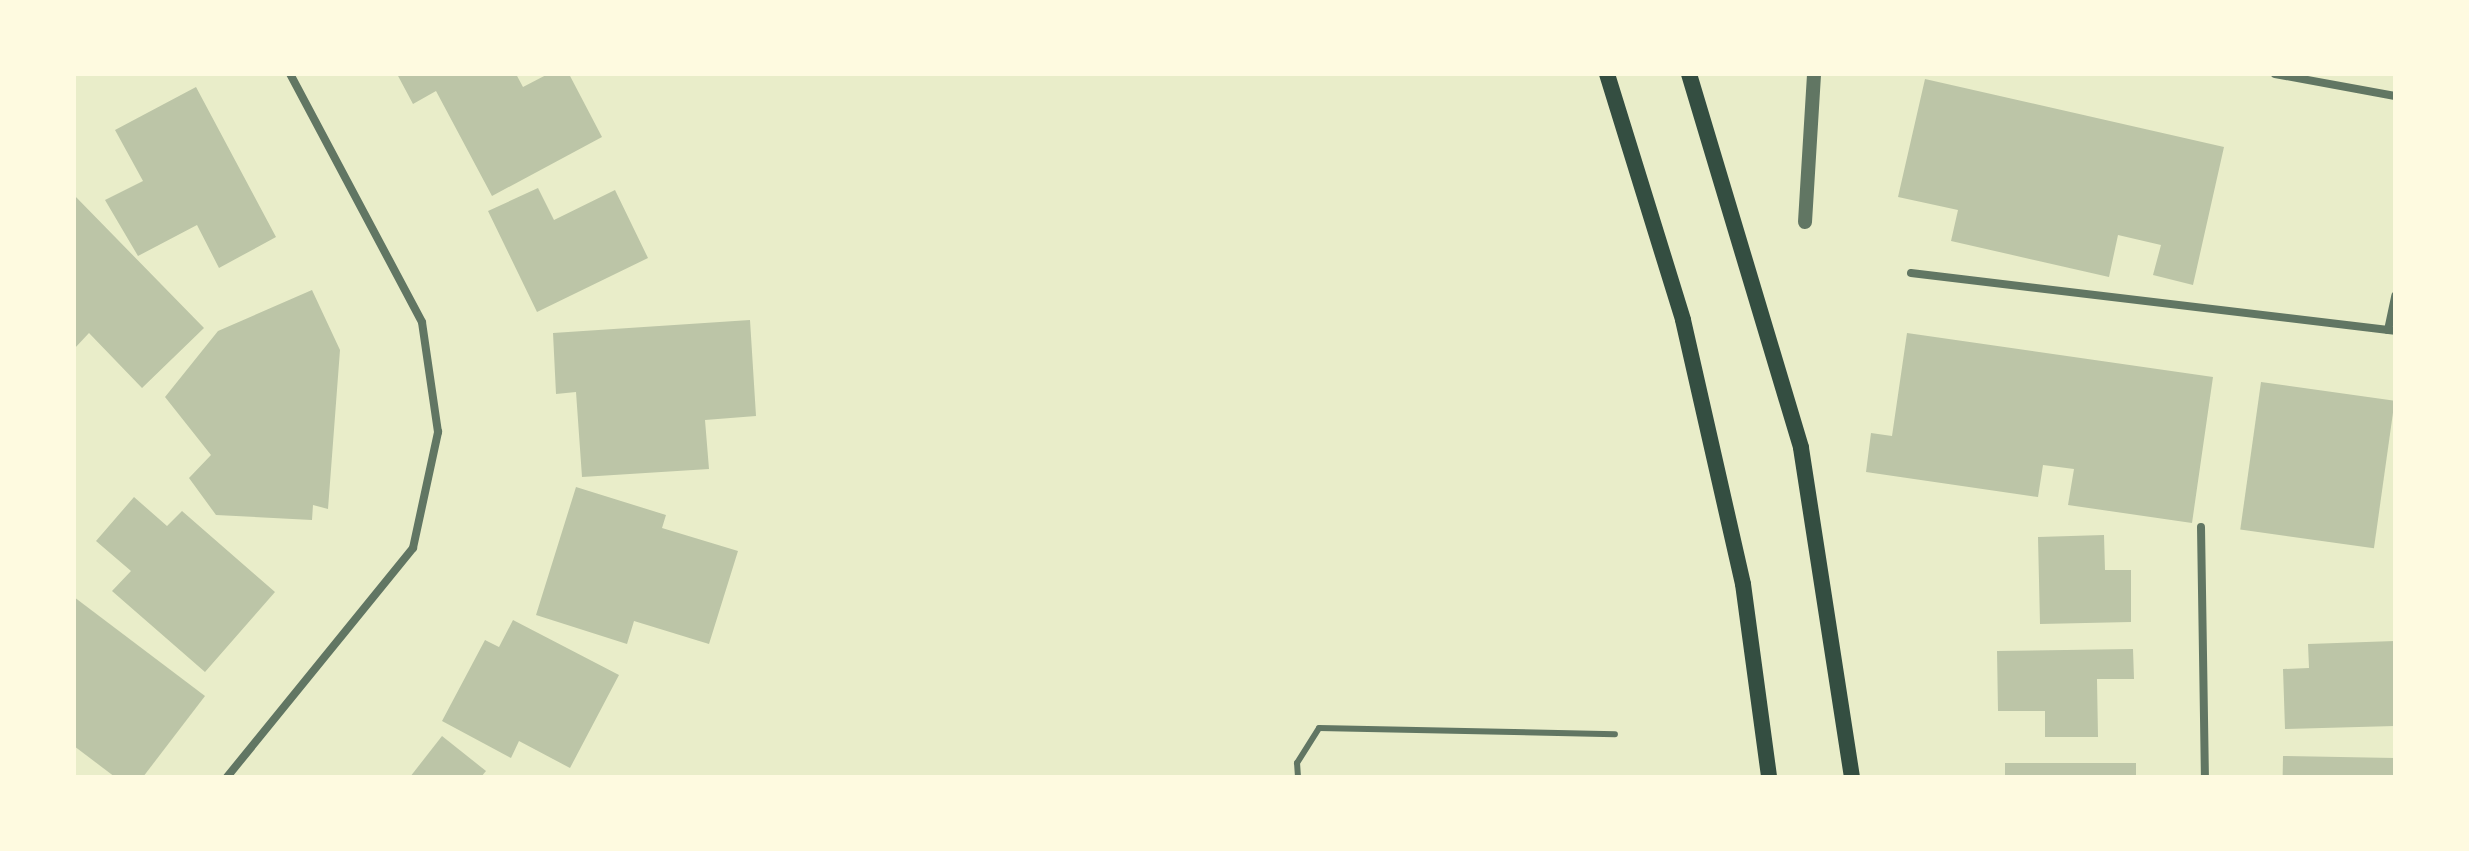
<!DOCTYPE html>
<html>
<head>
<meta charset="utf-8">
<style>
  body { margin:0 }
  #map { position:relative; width:2469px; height:851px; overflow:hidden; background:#e9edc9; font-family:"Source Sans 3",sans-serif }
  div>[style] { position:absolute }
  .building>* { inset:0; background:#bcc5a7; transform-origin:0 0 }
  .service>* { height:6px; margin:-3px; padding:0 3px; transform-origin:3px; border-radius:3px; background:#617663 }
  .minor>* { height:8px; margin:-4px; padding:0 4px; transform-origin:4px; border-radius:4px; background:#617663 }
  .tertiary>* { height:14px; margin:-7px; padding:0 7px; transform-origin:7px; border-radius:7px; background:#617663 }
  .secondary>* { height:16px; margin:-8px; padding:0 8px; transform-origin:8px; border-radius:8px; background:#344e41 }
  span { translate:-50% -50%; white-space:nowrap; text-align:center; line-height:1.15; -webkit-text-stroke:8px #fefae0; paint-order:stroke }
  .frame { position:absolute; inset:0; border:76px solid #fefae0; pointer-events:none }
</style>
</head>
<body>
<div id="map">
  <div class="building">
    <div style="clip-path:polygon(397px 74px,516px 74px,523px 87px,548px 74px,569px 74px,602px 137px,492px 196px,436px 91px,413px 104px)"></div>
    <div style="clip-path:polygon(1925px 79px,2224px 147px,2193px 285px,2153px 275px,2161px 245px,2118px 235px,2109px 277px,1951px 241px,1958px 210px,1898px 197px)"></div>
    <div style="clip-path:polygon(196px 87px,276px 237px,219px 268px,197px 225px,138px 256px,105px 200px,143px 181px,115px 130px)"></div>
    <div style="clip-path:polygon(538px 188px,554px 220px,615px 190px,648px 258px,537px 312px,488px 211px)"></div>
    <div style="clip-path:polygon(74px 195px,204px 328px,142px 388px,89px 333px,74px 349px)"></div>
    <div style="clip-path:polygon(312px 290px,340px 350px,328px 509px,313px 505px,312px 520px,216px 515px,189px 478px,211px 455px,165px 397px,218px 331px)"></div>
    <div style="clip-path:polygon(750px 320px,756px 416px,705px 420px,709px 469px,582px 477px,576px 392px,556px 394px,553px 333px)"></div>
    <div style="clip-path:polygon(1907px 333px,2213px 377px,2192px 523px,2068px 505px,2074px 469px,2043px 465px,2038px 497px,1866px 472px,1871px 433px,1892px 436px)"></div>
    <div style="left:2261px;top:382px;width:135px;height:149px;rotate:8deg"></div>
    <div style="clip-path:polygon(576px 487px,666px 515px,662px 528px,738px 551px,709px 644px,634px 621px,627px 644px,536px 615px)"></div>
    <div style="clip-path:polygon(134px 497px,167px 526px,182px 511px,275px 592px,205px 672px,112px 591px,131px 571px,96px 541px)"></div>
    <div style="clip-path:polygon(2104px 535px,2105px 570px,2131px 570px,2131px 622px,2040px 624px,2038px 537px)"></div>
    <div style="clip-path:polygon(74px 597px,205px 696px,143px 777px,115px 777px,74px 746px)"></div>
    <div style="clip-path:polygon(513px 620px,619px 675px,570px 768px,519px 741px,511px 758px,442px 721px,485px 640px,499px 647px)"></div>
    <div style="clip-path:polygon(2395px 641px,2395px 726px,2285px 729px,2283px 669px,2309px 668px,2308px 644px)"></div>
    <div style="clip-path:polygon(2133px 649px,2134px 679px,2097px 679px,2098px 737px,2045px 737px,2045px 711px,1998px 711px,1997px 651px)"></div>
    <div style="clip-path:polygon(442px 736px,486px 771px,481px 777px,410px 777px)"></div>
    <div style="left:2283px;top:756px;width:112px;height:21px;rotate:1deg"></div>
    <div style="left:2136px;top:763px;width:14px;height:131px;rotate:90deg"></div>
  </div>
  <div class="service">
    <div style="left:1298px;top:777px;width:14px;rotate:-94deg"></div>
    <div style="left:1297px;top:763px;width:41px;rotate:-57.8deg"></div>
    <div style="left:1319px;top:728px;width:296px;rotate:1.2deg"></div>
  </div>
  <div class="minor">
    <div style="left:2275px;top:74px;width:122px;rotate:10.4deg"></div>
    <div style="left:1911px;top:273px;width:487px;rotate:6.8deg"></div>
    <div style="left:2388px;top:330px;width:35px;rotate:-78deg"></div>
    <div style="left:2201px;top:527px;width:250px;rotate:89.1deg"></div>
    <div style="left:227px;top:777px;width:295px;rotate:-50.9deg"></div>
    <div style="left:413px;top:548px;width:119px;rotate:-77.8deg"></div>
    <div style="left:438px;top:432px;width:111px;rotate:-98.3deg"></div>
    <div style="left:422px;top:322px;width:281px;rotate:-118deg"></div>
  </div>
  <div class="tertiary">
    <div style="left:1805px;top:222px;width:148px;rotate:-86.5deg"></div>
  </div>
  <div class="secondary">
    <div style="left:1607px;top:74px;width:257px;rotate:72.8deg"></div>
    <div style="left:1683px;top:320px;width:271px;rotate:77.2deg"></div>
    <div style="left:1743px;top:584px;width:195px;rotate:82.3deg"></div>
    <div style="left:1689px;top:74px;width:390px;rotate:73.3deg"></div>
    <div style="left:1801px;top:448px;width:333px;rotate:81.2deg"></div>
  </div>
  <div class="frame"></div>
</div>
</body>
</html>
